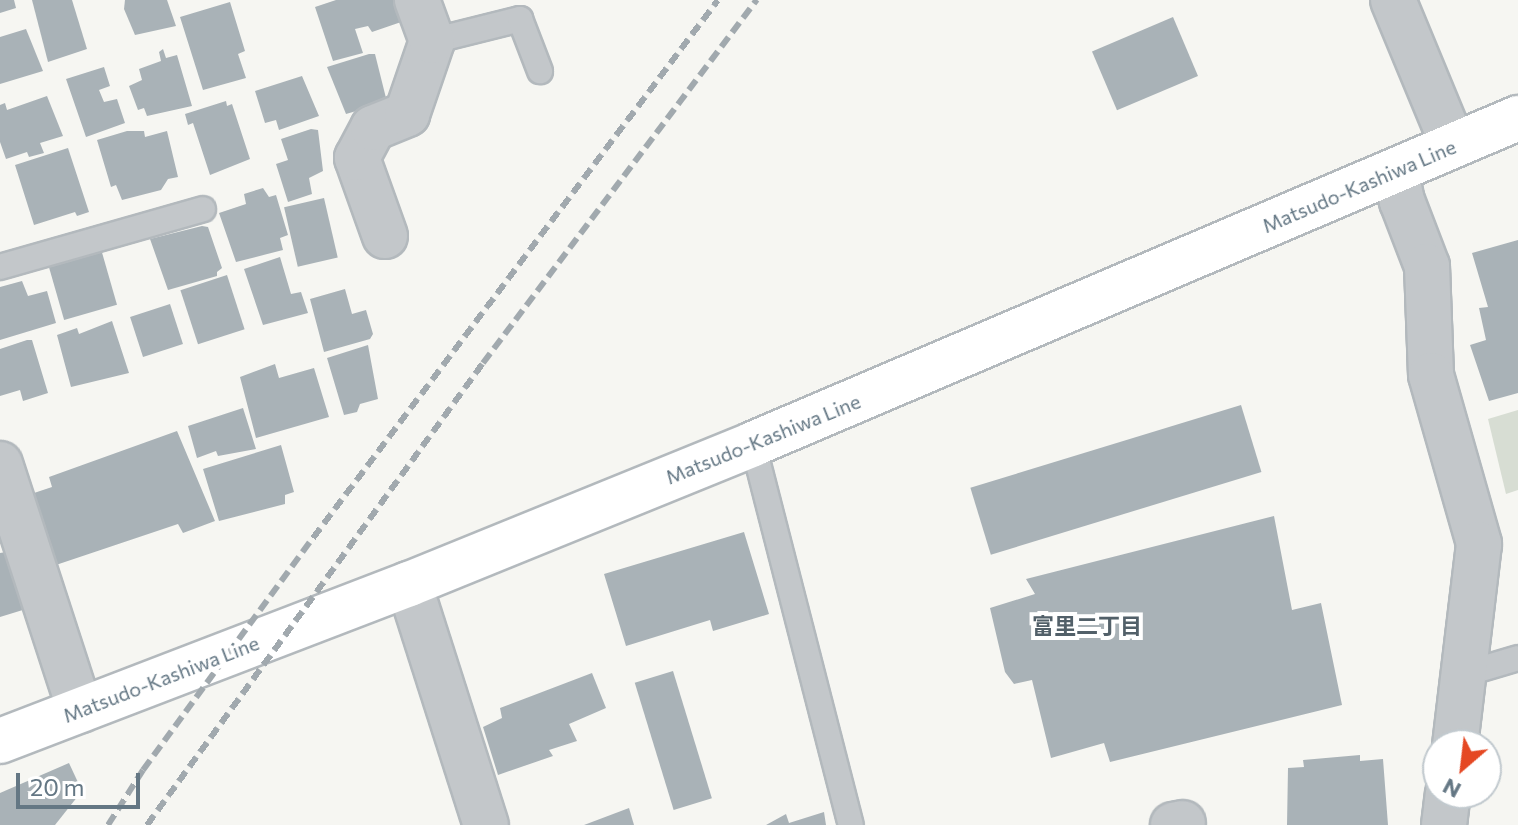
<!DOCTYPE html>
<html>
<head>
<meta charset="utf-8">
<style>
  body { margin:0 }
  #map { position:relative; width:1518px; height:825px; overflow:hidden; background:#f6f6f2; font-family:Commissioner,"Noto Sans JP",sans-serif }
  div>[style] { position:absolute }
  .green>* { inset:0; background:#d7ddd3 }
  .building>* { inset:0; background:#a9b2b7; transform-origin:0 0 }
  .roads { filter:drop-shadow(2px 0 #b3b9bd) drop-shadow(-2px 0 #b3b9bd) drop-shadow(0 2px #b3b9bd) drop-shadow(0 -2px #b3b9bd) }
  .lane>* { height:24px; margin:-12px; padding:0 12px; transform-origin:12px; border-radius:12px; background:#c3c7ca }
  .street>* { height:44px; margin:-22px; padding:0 22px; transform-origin:22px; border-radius:22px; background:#c3c7ca }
  .secondary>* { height:44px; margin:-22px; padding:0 22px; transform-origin:22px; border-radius:22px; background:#fff }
  .rail>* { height:6px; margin-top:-3px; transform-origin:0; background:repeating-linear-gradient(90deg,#a1a9ae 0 12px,transparent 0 18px) }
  span { translate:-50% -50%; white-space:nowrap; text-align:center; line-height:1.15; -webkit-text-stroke:8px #fff; paint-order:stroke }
  .street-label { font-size:20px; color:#647784 }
  .neighbourhood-label { font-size:22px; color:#526069; font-weight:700 }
  .north { position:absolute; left:1422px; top:729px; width:80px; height:80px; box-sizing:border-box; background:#fff; border:2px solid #c1c9ce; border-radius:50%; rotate:208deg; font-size:22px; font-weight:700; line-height:32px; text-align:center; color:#647784 }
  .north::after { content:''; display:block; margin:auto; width:28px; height:36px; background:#e54823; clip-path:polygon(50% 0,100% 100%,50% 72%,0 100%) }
  .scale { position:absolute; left:16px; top:773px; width:124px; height:36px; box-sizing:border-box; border:4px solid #647784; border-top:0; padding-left:10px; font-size:24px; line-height:28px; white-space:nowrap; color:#647784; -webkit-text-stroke:6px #fff; paint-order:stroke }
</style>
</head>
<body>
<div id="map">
  <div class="green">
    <div style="clip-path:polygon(1518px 410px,1518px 490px,1506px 494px,1488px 419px)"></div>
  </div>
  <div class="building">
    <div style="clip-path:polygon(0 0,14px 0,16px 8px,0 13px)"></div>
    <div style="clip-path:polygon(32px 0,72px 0,87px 49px,48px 62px)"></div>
    <div style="clip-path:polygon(125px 0,167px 0,176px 26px,135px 35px,124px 9px)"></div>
    <div style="clip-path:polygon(336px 0,402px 0,407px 20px,372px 32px,368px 26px,355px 29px,363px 53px,333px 61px,315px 7px)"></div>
    <div style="clip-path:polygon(230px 2px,245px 51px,238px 54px,246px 78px,203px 90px,180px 17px)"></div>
    <div style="left:1173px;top:17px;width:64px;height:88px;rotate:67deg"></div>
    <div style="clip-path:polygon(26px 29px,43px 71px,0 84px,0 37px)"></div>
    <div style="clip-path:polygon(163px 49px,166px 58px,177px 55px,192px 106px,147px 116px,144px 108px,138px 110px,129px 86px,142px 80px,139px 69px,161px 61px,159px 52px)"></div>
    <div style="clip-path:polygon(369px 54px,375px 54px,387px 102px,346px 114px,327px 67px)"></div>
    <div style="clip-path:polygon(104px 67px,110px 86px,99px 90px,104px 102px,117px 99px,125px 123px,86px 137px,66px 79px)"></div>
    <div style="clip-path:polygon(302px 76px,319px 116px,279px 130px,276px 120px,265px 123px,255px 91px)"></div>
    <div style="clip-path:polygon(47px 96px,63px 136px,40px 143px,44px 153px,29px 157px,27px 152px,6px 159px,0 142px,0 105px,5px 103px,7px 110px)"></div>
    <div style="clip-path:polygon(226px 101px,227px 106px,232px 104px,250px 159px,210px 175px,193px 123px,188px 125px,185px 114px)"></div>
    <div style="clip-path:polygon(311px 129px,318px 130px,323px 171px,309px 178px,312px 194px,288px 202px,276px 164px,288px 160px,281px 139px)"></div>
    <div style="clip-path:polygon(127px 131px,144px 131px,145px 137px,167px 131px,178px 177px,168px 179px,161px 190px,122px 200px,116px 185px,111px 187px,97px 140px)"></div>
    <div style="clip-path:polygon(68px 148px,89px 212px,77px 216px,75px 212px,34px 225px,15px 165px)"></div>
    <div style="clip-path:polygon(263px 188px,269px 197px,276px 195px,288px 235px,280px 238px,283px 250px,236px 262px,219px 213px,246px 204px,244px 194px)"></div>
    <div style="left:324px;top:198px;width:61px;height:41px;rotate:77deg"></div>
    <div style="clip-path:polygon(202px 226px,208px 227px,222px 268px,217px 272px,217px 276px,168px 290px,150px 239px)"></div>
    <div style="clip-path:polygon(1518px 240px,1518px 393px,1489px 401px,1470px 345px,1486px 340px,1479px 308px,1488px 307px,1472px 253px)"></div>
    <div style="left:101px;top:249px;width:58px;height:55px;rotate:74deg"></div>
    <div style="clip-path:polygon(280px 257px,291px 294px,301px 292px,308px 313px,263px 325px,244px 269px)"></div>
    <div style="left:227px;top:275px;width:57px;height:49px;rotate:72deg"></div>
    <div style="clip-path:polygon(22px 281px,28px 296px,47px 291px,56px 323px,0 340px,0 287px)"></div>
    <div style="clip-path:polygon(345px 289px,352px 314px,366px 310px,373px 334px,370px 339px,324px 352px,310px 299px)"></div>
    <div style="left:170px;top:304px;width:42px;height:42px;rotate:72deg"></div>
    <div style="clip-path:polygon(112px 321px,129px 373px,71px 387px,57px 335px,77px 328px,79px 334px)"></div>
    <div style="clip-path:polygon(27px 340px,32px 340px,48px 393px,23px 401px,20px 390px,0 396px,0 349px)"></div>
    <div style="clip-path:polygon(368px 345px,378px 399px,360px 404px,357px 412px,344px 415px,327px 358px)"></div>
    <div style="clip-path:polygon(275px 364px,279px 378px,314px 368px,329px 417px,256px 438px,240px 377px)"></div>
    <div style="left:1241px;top:405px;width:70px;height:283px;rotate:73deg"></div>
    <div style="clip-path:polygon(243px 408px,256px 449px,218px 456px,216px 451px,197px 458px,188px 426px)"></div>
    <div style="clip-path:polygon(177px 431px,215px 521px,183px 533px,178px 524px,44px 569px,19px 498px,52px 487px,49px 477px)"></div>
    <div style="clip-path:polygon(281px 445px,294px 492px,285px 495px,285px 504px,219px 521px,203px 469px)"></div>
    <div style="clip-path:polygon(1274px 516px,1292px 610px,1321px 603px,1342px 705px,1110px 762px,1104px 743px,1051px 758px,1032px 680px,1014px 684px,1005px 672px,990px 608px,1035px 594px,1026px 579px)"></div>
    <div style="clip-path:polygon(744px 532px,769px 614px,713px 631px,710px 620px,626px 646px,604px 574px)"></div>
    <div style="clip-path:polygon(6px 552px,26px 609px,0 617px,0 553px)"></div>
    <div style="left:673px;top:671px;width:133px;height:40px;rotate:73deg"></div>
    <div style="clip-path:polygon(592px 673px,606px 708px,569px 724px,577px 741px,549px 750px,553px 756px,498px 775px,483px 727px,502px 718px,500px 708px)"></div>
    <div style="clip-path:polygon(1360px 755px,1360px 761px,1383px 759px,1388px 825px,1287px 825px,1288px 768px,1304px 767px,1303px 760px)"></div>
    <div style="clip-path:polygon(69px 763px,82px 791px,55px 825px,0 825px,0 793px)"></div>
    <div style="clip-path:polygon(629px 808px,634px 825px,584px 825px)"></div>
    <div style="clip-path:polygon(824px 812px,826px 825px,766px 825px,786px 814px,789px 823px)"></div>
  </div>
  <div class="roads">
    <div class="lane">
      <div style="left:432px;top:41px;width:91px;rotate:-14deg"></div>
      <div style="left:520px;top:19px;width:56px;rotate:69deg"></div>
      <div style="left:0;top:267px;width:211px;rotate:-15.9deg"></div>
      <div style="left:753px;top:444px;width:393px;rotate:75.6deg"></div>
      <div style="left:1464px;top:674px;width:56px;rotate:-16.5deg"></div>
    </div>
    <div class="street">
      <div style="left:1393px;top:0;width:157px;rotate:67.5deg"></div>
      <div style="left:1396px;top:171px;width:31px;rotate:79deg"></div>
      <div style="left:1402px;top:201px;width:70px;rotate:69deg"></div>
      <div style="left:1427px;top:266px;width:109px;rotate:87.9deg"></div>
      <div style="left:1431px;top:375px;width:176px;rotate:74.1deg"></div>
      <div style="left:1479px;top:544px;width:202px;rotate:96.8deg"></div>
      <div style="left:385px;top:236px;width:83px;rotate:-109.7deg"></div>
      <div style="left:357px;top:158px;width:34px;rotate:-62deg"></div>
      <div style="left:373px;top:128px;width:37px;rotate:-22deg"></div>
      <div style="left:407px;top:114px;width:77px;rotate:-71.1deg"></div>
      <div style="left:432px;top:41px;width:44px;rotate:-110.1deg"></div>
      <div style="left:0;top:464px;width:259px;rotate:72deg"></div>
      <div style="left:409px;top:584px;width:253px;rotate:72.3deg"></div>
      <div style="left:1173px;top:825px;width:10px;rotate:-11deg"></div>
      <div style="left:1444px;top:825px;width:32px;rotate:-83deg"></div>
    </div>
    <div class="secondary">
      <div style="left:0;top:741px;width:438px;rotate:-21deg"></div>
      <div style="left:409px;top:584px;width:371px;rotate:-22.1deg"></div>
      <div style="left:753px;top:444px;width:832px;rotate:-23.08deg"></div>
    </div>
  </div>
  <div class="rail">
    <div style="left:108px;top:825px;width:65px;rotate:-57.5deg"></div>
    <div style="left:143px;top:770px;width:288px;rotate:-53.8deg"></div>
    <div style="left:313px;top:538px;width:673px;rotate:-53.03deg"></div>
    <div style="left:147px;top:825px;width:571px;rotate:-53.97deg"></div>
    <div style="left:483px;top:363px;width:455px;rotate:-53deg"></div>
  </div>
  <div class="street-label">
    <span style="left:1359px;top:186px;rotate:-23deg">Matsudo-Kashiwa Line</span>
    <span style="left:763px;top:439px;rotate:-22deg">Matsudo-Kashiwa Line</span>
    <span style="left:161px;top:679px;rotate:-21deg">Matsudo-Kashiwa Line</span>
  </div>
  <div class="neighbourhood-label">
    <span style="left:1087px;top:626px">富里二丁目</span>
  </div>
  <div class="north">N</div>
  <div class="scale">20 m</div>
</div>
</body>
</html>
